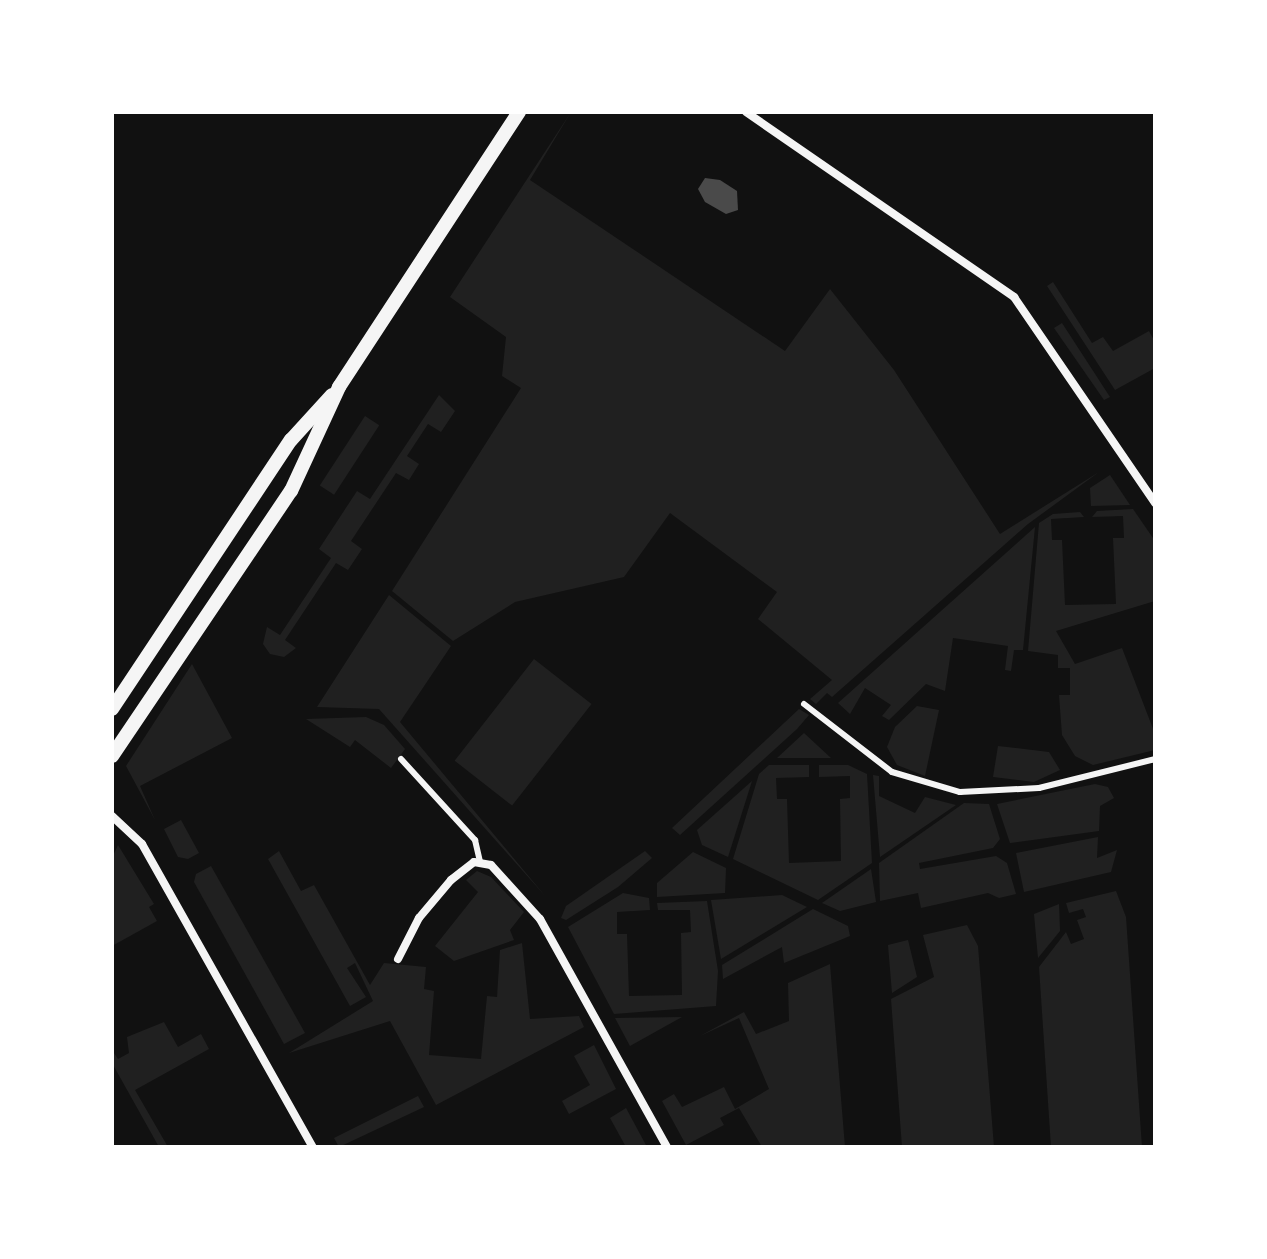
<!DOCTYPE html>
<html>
<head>
<meta charset="utf-8">
<style>
  body { margin:0 }
  #map { position:relative; width:1267px; height:1259px; overflow:hidden; background:#111; font-family:"Work Sans",sans-serif }
  div>[style] { position:absolute }
  .green>* { inset:0; background:#202020; transform-origin:0 0 }
  .building>* { inset:0; background:#4a4a4a }
  .service>* { height:6px; margin:-3px; padding:0 3px; transform-origin:3px; border-radius:3px; background:#f5f5f5 }
  .minor>* { height:8px; margin:-4px; padding:0 4px; transform-origin:4px; border-radius:4px; background:#f5f5f5 }
  .tertiary>* { height:14px; margin:-7px; padding:0 7px; transform-origin:7px; border-radius:7px; background:#f5f5f5 }
  span { translate:-50% -50%; white-space:nowrap; text-align:center; line-height:1.15; -webkit-text-stroke:6px #fff; paint-order:stroke }
  .frame { position:absolute; inset:0; border:114px solid #fff; pointer-events:none }
</style>
</head>
<body>
<div id="map">
  <div class="green">
    <div style="clip-path:polygon(571px 112px,530px 180px,785px 351px,830px 289px,894px 370px,1000px 534px,1099px 472px,1028px 524px,832px 697px,827px 693px,816px 704px,810px 699px,832px 680px,758px 619px,777px 592px,670px 513px,624px 577px,515px 602px,453px 641px,392px 591px,521px 388px,502px 376px,506px 337px,450px 297px)"></div>
    <div style="clip-path:polygon(1053px 282px,1092px 343px,1103px 337px,1113px 351px,1149px 331px,1155px 342px,1155px 368px,1115px 390px,1047px 286px)"></div>
    <div style="clip-path:polygon(1062px 323px,1110px 397px,1104px 400px,1054px 328px)"></div>
    <div style="clip-path:polygon(439px 395px,455px 411px,441px 432px,428px 424px,407px 456px,419px 464px,409px 480px,396px 473px,351px 541px,362px 549px,348px 570px,336px 563px,285px 640px,296px 648px,284px 657px,270px 654px,263px 644px,267px 627px,280px 635px,331px 558px,319px 549px,357px 491px,370px 499px)"></div>
    <div style="left:365px;top:416px;width:17px;height:83px;rotate:33deg"></div>
    <div style="clip-path:polygon(1110px 475px,1130px 505px,1091px 506px,1090px 488px)"></div>
    <div style="clip-path:polygon(1133px 509px,1155px 541px,1155px 601px,1056px 631px,1075px 664px,1122px 648px,1155px 734px,1155px 750px,1093px 765px,1075px 756px,1062px 735px,1059px 695px,1070px 695px,1070px 668px,1058px 668px,1058px 655px,1028px 651px,1039px 523px,1053px 514px,1080px 512px,1084px 517px,1051px 519px,1052px 540px,1062px 540px,1065px 605px,1116px 604px,1113px 538px,1124px 538px,1123px 516px,1092px 517px,1097px 511px)"></div>
    <div style="clip-path:polygon(1035px 527px,1023px 650px,1014px 650px,1011px 671px,1005px 670px,1008px 646px,953px 638px,945px 691px,926px 684px,889px 720px,882px 716px,891px 705px,865px 688px,850px 714px,838px 703px)"></div>
    <div style="clip-path:polygon(389px 595px,451px 646px,400px 722px,546px 897px,379px 709px,317px 707px)"></div>
    <div style="left:534px;top:659px;width:73px;height:129px;rotate:38deg"></div>
    <div style="clip-path:polygon(192px 664px,232px 738px,140px 786px,155px 820px,126px 766px)"></div>
    <div style="clip-path:polygon(917px 706px,939px 710px,925px 776px,897px 765px,887px 747px,895px 727px)"></div>
    <div style="clip-path:polygon(799px 709px,809px 715px,797px 729px,680px 835px,672px 828px)"></div>
    <div style="clip-path:polygon(366px 717px,384px 725px,405px 749px,391px 768px,355px 740px,350px 747px,306px 719px)"></div>
    <div style="clip-path:polygon(804px 733px,831px 758px,777px 758px)"></div>
    <div style="clip-path:polygon(998px 746px,1049px 752px,1060px 770px,1034px 782px,993px 777px)"></div>
    <div style="clip-path:polygon(769px 765px,809px 765px,809px 777px,776px 778px,777px 799px,787px 799px,789px 863px,841px 861px,840px 799px,850px 798px,850px 776px,819px 777px,819px 765px,848px 765px,867px 774px,872px 863px,818px 900px,733px 859px,759px 774px)"></div>
    <div style="clip-path:polygon(873px 775px,879px 776px,879px 796px,915px 813px,925px 797px,956px 805px,880px 857px)"></div>
    <div style="clip-path:polygon(752px 781px,728px 857px,702px 845px,697px 830px)"></div>
    <div style="clip-path:polygon(1095px 784px,1108px 787px,1114px 798px,1100px 806px,1099px 831px,1010px 843px,997px 804px)"></div>
    <div style="clip-path:polygon(964px 803px,989px 804px,1000px 839px,993px 848px,919px 863px,920px 869px,996px 856px,1007px 863px,1016px 894px,999px 898px,988px 893px,921px 908px,918px 893px,880px 901px,879px 863px)"></div>
    <div style="clip-path:polygon(181px 820px,199px 853px,188px 859px,178px 857px,164px 829px)"></div>
    <div style="clip-path:polygon(1098px 837px,1097px 858px,1117px 850px,1111px 872px,1024px 892px,1016px 853px)"></div>
    <div style="clip-path:polygon(118px 845px,154px 904px,149px 907px,157px 921px,112px 946px,112px 858px)"></div>
    <div style="clip-path:polygon(279px 851px,301px 891px,314px 885px,370px 985px,384px 963px,426px 967px,424px 989px,434px 991px,429px 1055px,481px 1059px,487px 996px,497px 997px,500px 950px,522px 943px,530px 1019px,579px 1016px,584px 1027px,436px 1105px,390px 1021px,289px 1053px,373px 1001px,355px 963px,347px 968px,366px 997px,350px 1006px,268px 859px)"></div>
    <div style="clip-path:polygon(645px 851px,652px 858px,618px 887px,566px 920px,561px 918px,566px 906px)"></div>
    <div style="clip-path:polygon(693px 852px,726px 868px,725px 893px,657px 897px,657px 883px)"></div>
    <div style="clip-path:polygon(211px 866px,305px 1033px,284px 1044px,194px 882px,196px 874px)"></div>
    <div style="clip-path:polygon(871px 869px,876px 902px,840px 911px,822px 903px)"></div>
    <div style="clip-path:polygon(477px 871px,491px 877px,524px 912px,510px 930px,514px 940px,454px 961px,435px 946px,478px 892px,466px 880px)"></div>
    <div style="clip-path:polygon(1116px 891px,1126px 917px,1142px 1147px,1051px 1147px,1039px 967px,1066px 932px,1071px 944px,1084px 939px,1077px 920px,1086px 917px,1083px 909px,1069px 913px,1066px 903px)"></div>
    <div style="clip-path:polygon(623px 893px,649px 898px,650px 910px,617px 912px,617px 934px,627px 934px,629px 996px,682px 995px,681px 933px,691px 932px,690px 910px,658px 910px,657px 903px,707px 901px,718px 971px,716px 1006px,614px 1014px,568px 927px)"></div>
    <div style="clip-path:polygon(782px 895px,807px 907px,721px 959px,711px 900px)"></div>
    <div style="clip-path:polygon(1059px 904px,1060px 931px,1038px 958px,1034px 914px)"></div>
    <div style="clip-path:polygon(813px 909px,848px 926px,850px 936px,784px 963px,782px 947px,723px 979px,722px 965px)"></div>
    <div style="clip-path:polygon(967px 925px,978px 946px,994px 1147px,902px 1147px,891px 999px,934px 977px,923px 935px)"></div>
    <div style="clip-path:polygon(908px 940px,917px 977px,892px 993px,888px 945px)"></div>
    <div style="clip-path:polygon(830px 964px,845px 1147px,762px 1147px,739px 1108px,720px 1118px,724px 1125px,686px 1145px,662px 1101px,674px 1094px,682px 1107px,724px 1087px,735px 1109px,769px 1089px,739px 1018px,700px 1036px,744px 1012px,756px 1034px,789px 1021px,788px 983px)"></div>
    <div style="clip-path:polygon(682px 1017px,630px 1046px,615px 1018px)"></div>
    <div style="clip-path:polygon(164px 1022px,178px 1047px,201px 1034px,209px 1049px,135px 1090px,168px 1147px,159px 1147px,112px 1063px,112px 1050px,118px 1059px,129px 1053px,127px 1037px)"></div>
    <div style="clip-path:polygon(594px 1045px,616px 1089px,569px 1114px,562px 1101px,590px 1085px,574px 1056px)"></div>
    <div style="clip-path:polygon(418px 1096px,424px 1107px,339px 1147px,334px 1138px)"></div>
    <div style="clip-path:polygon(626px 1108px,647px 1147px,626px 1147px,610px 1118px)"></div>
  </div>
  <div class="building">
    <div style="clip-path:polygon(705px 178px,720px 180px,737px 191px,738px 210px,726px 214px,705px 202px,698px 189px)"></div>
  </div>
  <div class="service">
    <div style="left:804px;top:704px;width:111px;rotate:37.7deg"></div>
    <div style="left:892px;top:772px;width:71px;rotate:16.4deg"></div>
    <div style="left:960px;top:792px;width:79px;rotate:-2.9deg"></div>
    <div style="left:1039px;top:788px;width:120px;rotate:-14deg"></div>
    <div style="left:401px;top:759px;width:110px;rotate:47.6deg"></div>
    <div style="left:475px;top:840px;width:22px;rotate:77deg"></div>
  </div>
  <div class="minor">
    <div style="left:746px;top:112px;width:326px;rotate:34.6deg"></div>
    <div style="left:1014px;top:297px;width:250px;rotate:55.6deg"></div>
    <div style="left:112px;top:816px;width:41px;rotate:43deg"></div>
    <div style="left:142px;top:844px;width:348px;rotate:60.6deg"></div>
    <div style="left:398px;top:959px;width:46px;rotate:-62.9deg"></div>
    <div style="left:419px;top:918px;width:50px;rotate:-49.9deg"></div>
    <div style="left:451px;top:880px;width:29px;rotate:-38deg"></div>
    <div style="left:474px;top:862px;width:17px;rotate:10deg"></div>
    <div style="left:491px;top:865px;width:73px;rotate:47.8deg"></div>
    <div style="left:540px;top:919px;width:261px;rotate:60.9deg"></div>
  </div>
  <div class="tertiary">
    <div style="left:112px;top:709px;width:323px;rotate:-56.4deg"></div>
    <div style="left:291px;top:440px;width:61px;rotate:-47.7deg"></div>
    <div style="left:112px;top:756px;width:320px;rotate:-56deg"></div>
    <div style="left:291px;top:491px;width:115px;rotate:-65.2deg"></div>
    <div style="left:339px;top:387px;width:329px;rotate:-56.8deg"></div>
  </div>
  <div class="frame"></div>
</div>
</body>
</html>
